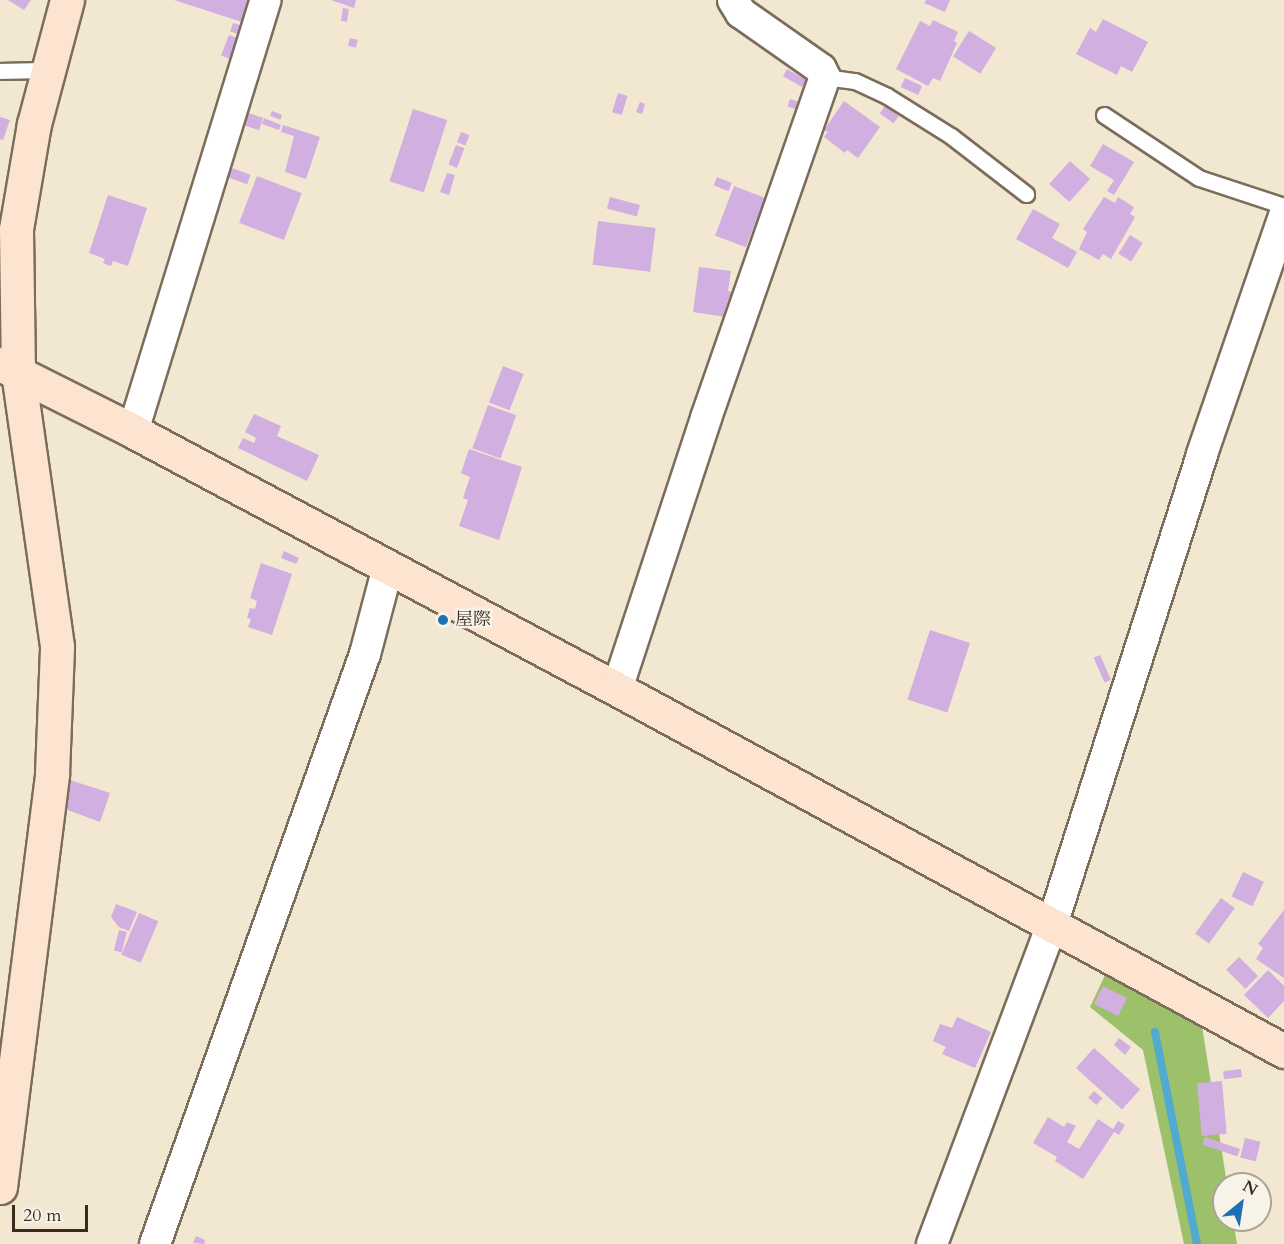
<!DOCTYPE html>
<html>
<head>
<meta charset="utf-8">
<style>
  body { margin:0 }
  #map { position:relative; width:1284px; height:1244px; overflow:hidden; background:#f2e7d0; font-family:Cardo,"Noto Serif JP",serif }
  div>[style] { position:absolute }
  .green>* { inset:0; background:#9dc16b }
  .stream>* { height:8px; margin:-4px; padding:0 4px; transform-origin:4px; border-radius:4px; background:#52aacf }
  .building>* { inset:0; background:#d1afe0; transform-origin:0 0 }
  .roads { filter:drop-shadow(2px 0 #7b6c5c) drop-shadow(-2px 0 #7b6c5c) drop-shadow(0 2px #7b6c5c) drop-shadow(0 -2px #7b6c5c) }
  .lane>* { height:15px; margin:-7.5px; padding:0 7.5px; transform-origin:7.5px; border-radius:7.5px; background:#fff }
  .street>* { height:30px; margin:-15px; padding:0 15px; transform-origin:15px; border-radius:15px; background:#fff }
  .secondary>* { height:33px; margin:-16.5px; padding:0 16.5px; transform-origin:16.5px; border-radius:16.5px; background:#fde4d1 }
  .dots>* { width:16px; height:16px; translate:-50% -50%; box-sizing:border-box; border:3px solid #f7f3e8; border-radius:50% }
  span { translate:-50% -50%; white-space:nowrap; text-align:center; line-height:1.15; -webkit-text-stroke:5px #f7f3e8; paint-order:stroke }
  .poi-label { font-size:18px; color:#3b2a1e }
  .left { translate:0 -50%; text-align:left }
  .north { position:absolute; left:1212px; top:1172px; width:60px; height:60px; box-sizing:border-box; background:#f7f3e8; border:2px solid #aca397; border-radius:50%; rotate:30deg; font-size:16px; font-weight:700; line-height:24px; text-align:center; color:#3b2a1e }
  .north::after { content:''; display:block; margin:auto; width:21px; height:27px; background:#1f6fb2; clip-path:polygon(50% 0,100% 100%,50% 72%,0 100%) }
  .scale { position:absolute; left:12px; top:1205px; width:76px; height:27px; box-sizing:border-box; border:3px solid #3b2a1e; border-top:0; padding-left:8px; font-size:18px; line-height:21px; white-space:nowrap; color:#3b2a1e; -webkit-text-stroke:4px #f7f3e8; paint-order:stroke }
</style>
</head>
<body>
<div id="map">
  <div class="green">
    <div style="clip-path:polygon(1107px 971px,1202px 1026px,1227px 1184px,1224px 1184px,1224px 1220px,1233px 1220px,1237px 1244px,1184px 1244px,1143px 1050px,1090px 1007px)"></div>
  </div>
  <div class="stream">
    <div style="left:1155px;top:1032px;width:216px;rotate:78.8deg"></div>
  </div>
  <div class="building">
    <div style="clip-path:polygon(8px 0,31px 0,24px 10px)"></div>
    <div style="clip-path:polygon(174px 0,249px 0,242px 22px)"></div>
    <div style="clip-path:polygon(331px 0,356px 0,354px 8px)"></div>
    <div style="clip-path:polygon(926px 0,950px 0,945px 12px,924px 3px)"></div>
    <div style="left:343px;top:8px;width:6px;height:13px;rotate:9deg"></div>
    <div style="clip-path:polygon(1103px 19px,1148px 42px,1132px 72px,1121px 66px,1117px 75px,1076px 54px,1090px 28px,1096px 32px)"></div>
    <div style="clip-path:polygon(933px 20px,958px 32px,954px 41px,957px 43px,940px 81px,933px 78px,928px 86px,896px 69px,920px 21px,930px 26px)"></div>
    <div style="left:233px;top:23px;width:9px;height:9px;rotate:18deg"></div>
    <div style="left:969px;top:31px;width:32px;height:30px;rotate:32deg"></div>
    <div style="left:229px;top:35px;width:9px;height:22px;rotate:21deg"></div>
    <div style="left:350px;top:38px;width:8px;height:8px;rotate:14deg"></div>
    <div style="left:787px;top:69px;width:22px;height:8px;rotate:30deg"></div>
    <div style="left:905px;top:78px;width:19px;height:10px;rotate:25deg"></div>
    <div style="left:618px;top:93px;width:10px;height:20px;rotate:17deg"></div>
    <div style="left:790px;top:99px;width:16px;height:8px;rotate:18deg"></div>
    <div style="clip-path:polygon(844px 101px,880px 127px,858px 158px,847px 150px,845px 153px,824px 137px,828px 132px,824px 130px)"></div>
    <div style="clip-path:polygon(640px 102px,645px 104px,642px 114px,636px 112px)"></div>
    <div style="left:885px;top:106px;width:17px;height:9px;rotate:36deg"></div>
    <div style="left:413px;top:109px;width:36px;height:76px;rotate:18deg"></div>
    <div style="left:272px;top:111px;width:11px;height:5px;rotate:22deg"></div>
    <div style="left:245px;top:112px;width:19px;height:13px;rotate:18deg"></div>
    <div style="clip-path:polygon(0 117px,10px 120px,3px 140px,0 139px)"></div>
    <div style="clip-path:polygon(264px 118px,281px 125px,279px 130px,262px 124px)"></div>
    <div style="clip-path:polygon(283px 125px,320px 137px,306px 179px,285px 172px,294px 136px,281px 132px)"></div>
    <div style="left:461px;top:132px;width:9px;height:11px;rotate:21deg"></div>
    <div style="clip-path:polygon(1103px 144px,1134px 162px,1114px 195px,1107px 191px,1114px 180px,1090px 166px)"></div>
    <div style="left:456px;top:145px;width:9px;height:21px;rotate:21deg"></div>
    <div style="left:1070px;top:161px;width:27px;height:31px;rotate:42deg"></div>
    <div style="left:229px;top:167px;width:23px;height:10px;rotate:20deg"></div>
    <div style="clip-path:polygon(447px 173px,455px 175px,449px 195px,440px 192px)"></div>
    <div style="left:257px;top:176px;width:48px;height:50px;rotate:21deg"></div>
    <div style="left:717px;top:177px;width:16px;height:9px;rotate:22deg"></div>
    <div style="left:734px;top:186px;width:33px;height:53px;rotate:21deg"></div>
    <div style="clip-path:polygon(108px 195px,147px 208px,128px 266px,113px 261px,111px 266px,103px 263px,105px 259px,89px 253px)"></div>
    <div style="left:610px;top:197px;width:31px;height:12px;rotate:15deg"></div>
    <div style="clip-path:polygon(1104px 197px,1115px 203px,1118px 197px,1134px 207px,1130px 214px,1135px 217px,1111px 259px,1103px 254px,1099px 260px,1079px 249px,1087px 232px,1083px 229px)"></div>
    <div style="clip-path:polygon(1033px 209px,1060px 224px,1052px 238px,1077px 252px,1068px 268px,1016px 239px)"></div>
    <div style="left:598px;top:221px;width:58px;height:44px;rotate:7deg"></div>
    <div style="left:1130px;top:235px;width:15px;height:22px;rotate:32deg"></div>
    <div style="clip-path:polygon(699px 267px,731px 271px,728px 291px,732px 292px,731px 301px,728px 300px,726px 317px,693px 312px)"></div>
    <div style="left:503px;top:366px;width:22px;height:39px;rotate:21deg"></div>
    <div style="left:488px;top:405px;width:30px;height:46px;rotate:20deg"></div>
    <div style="clip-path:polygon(254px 414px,281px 426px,277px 436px,319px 455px,307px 481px,238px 448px,243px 438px,254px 443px,256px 438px,245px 432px)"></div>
    <div style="clip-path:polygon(469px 449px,522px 467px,499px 540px,459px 526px,468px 500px,463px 498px,470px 477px,461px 473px)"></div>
    <div style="clip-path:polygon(284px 551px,299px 558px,296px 564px,281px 558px)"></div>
    <div style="clip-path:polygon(261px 563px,292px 574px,272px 635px,248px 627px,251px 619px,247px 618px,250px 608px,255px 609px,257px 601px,250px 598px)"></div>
    <div style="left:930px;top:630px;width:42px;height:73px;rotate:18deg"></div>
    <div style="left:1100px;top:655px;width:27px;height:7px;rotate:66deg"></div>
    <div style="clip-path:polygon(70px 780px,110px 793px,100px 822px,65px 809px)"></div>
    <div style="left:1243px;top:872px;width:23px;height:27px;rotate:25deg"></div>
    <div style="left:1221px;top:898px;width:17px;height:44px;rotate:36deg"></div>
    <div style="clip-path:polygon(116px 904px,137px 912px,129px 931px,119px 927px,111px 917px)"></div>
    <div style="clip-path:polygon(1284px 910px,1284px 978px,1256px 959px,1263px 948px,1258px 944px)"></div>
    <div style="left:139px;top:913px;width:21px;height:45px;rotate:23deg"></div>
    <div style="left:119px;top:930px;width:8px;height:21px;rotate:14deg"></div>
    <div style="left:1239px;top:957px;width:27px;height:18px;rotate:45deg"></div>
    <div style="clip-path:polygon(1268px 970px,1284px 986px,1284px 1001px,1268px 1018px,1244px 995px)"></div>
    <div style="left:1103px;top:986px;width:27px;height:20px;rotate:27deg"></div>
    <div style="clip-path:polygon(957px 1017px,991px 1032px,975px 1068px,942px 1054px,946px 1047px,933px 1041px,940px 1024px,952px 1028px)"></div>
    <div style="clip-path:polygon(1119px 1038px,1131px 1047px,1125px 1055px,1114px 1045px)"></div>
    <div style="left:1094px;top:1048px;width:62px;height:27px;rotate:42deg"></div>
    <div style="left:1241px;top:1069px;width:8px;height:18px;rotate:83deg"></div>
    <div style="left:1222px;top:1081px;width:53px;height:25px;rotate:85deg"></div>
    <div style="left:1094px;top:1091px;width:11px;height:9px;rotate:41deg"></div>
    <div style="clip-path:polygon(1048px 1117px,1064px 1127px,1067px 1122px,1076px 1126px,1067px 1142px,1079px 1149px,1098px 1119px,1113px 1129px,1118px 1121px,1125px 1125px,1119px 1135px,1114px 1132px,1083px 1179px,1055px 1161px,1057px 1157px,1033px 1143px)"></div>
    <div style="left:1205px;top:1137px;width:37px;height:8px;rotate:19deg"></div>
    <div style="left:1245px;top:1138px;width:16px;height:20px;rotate:14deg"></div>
    <div style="clip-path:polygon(196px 1236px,205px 1240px,204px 1244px,193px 1243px)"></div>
  </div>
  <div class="roads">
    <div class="lane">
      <div style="left:0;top:71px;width:48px;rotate:-1.2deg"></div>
      <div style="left:825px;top:77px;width:30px;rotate:8deg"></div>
      <div style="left:855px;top:81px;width:35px;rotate:25deg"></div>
      <div style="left:887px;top:96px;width:75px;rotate:32deg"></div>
      <div style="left:951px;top:136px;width:95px;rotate:37.7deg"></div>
      <div style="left:1104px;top:115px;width:114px;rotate:33.6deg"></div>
      <div style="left:1199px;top:178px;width:89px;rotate:18.2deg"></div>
    </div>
    <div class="street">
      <div style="left:133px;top:431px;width:451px;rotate:-72.9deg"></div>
      <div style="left:617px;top:689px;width:285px;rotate:-71.8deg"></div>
      <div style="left:706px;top:418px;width:361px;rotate:-70.8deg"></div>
      <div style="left:825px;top:77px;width:9px;rotate:-117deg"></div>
      <div style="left:821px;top:69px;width:98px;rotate:-145deg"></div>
      <div style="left:741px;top:13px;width:15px;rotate:-122deg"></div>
      <div style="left:155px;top:1244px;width:626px;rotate:-70.41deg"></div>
      <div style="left:365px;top:654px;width:90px;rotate:-75.2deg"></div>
      <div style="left:932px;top:1244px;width:341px;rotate:-69.4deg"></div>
      <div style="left:1052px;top:925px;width:494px;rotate:-72.3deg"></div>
      <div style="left:1202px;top:454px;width:252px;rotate:-71deg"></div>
    </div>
    <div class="secondary">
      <div style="left:0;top:364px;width:149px;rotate:26.7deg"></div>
      <div style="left:133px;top:431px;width:548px;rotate:28.06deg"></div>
      <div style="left:617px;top:689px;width:759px;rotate:28.49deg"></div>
      <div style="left:0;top:1187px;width:417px;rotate:-82.8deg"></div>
      <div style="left:52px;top:773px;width:127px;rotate:-87.7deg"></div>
      <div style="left:57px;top:646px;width:276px;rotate:-98.1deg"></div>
      <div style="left:18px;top:373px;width:144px;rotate:-90.8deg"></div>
      <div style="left:16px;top:229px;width:107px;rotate:-80.3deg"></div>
      <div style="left:34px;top:124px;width:128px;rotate:-75.1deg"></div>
    </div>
  </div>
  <div class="dots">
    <div style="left:443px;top:620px;background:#1f6fb2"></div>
  </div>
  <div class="poi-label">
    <span class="left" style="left:455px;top:620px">屋際</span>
  </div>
  <div class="north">N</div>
  <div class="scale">20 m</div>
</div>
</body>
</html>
